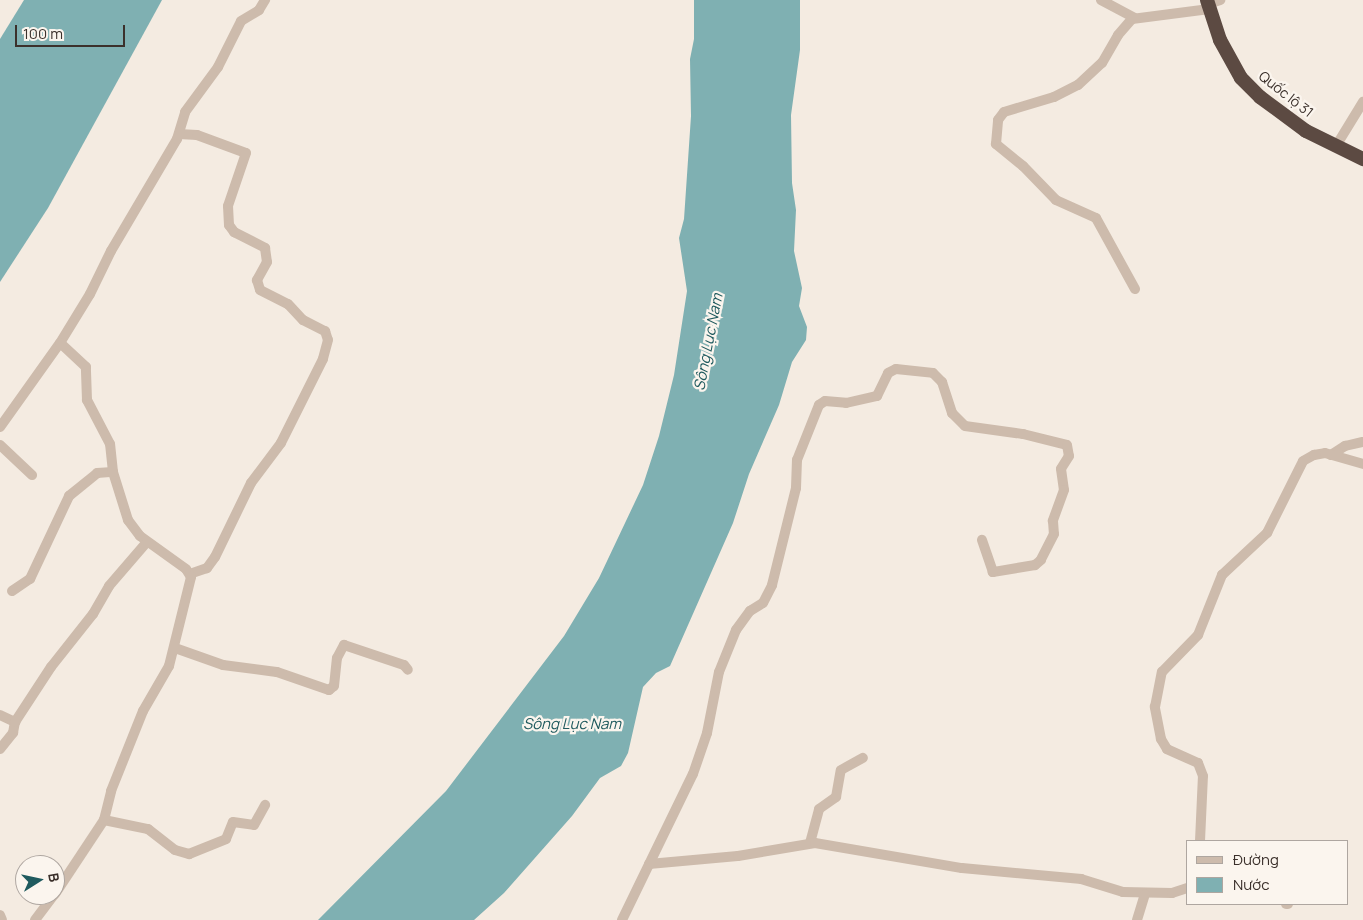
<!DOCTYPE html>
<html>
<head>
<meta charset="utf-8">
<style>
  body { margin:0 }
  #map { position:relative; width:1363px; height:920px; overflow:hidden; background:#f4ebe1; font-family:Manrope,sans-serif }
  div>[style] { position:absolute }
  .water>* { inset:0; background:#7fb0b2 }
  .minor>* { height:10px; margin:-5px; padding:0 5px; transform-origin:5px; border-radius:5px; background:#cdbbac }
  .highway>* { height:14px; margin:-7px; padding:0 7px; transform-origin:7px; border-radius:7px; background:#5c4a42 }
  span { translate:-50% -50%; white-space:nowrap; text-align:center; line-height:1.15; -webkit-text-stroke:4.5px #fbf5ee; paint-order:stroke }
  .street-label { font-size:14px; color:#3b302b }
  .water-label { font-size:15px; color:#1f5a5e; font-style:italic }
  .legend { position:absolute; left:1186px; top:840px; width:162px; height:65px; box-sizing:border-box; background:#fbf5ee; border:1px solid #aea6a0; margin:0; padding:6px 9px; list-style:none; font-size:15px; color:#3b302b }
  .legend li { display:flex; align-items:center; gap:10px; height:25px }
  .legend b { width:25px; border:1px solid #aea6a0 }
  .north { position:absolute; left:15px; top:855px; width:50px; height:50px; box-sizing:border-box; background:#fbf5ee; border:1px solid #aea6a0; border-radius:50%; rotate:80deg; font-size:14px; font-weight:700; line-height:20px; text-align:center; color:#3b302b }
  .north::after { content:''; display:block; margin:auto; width:18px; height:22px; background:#1f5a5e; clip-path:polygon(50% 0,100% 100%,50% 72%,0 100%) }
  .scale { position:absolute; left:15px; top:25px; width:110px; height:22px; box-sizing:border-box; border:2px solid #3b302b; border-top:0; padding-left:6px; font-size:15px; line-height:18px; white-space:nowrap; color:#3b302b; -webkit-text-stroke:4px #fbf5ee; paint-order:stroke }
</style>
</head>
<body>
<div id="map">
  <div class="water">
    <div style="clip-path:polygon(24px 0,162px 0,48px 208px,0 282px,0 39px)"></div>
    <div style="clip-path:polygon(694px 0,800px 0,800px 50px,791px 115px,792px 183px,796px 210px,794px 251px,802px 288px,799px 306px,807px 327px,806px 340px,792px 362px,779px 405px,749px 474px,733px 523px,670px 666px,656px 673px,643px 687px,628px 753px,621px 766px,600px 778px,572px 816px,504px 893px,474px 920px,318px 920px,446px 791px,564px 636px,599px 578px,643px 485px,659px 436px,674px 375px,687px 291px,679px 238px,684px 219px,691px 116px,690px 59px,694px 39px)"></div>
  </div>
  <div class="minor">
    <div style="left:1101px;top:0;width:38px;rotate:28deg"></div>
    <div style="left:1208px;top:4px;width:13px;rotate:-18deg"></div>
    <div style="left:179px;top:134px;width:18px;rotate:3deg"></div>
    <div style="left:197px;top:135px;width:52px;rotate:20.2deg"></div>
    <div style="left:246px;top:153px;width:56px;rotate:108.8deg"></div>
    <div style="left:228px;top:206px;width:19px;rotate:87deg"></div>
    <div style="left:229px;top:225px;width:9px;rotate:54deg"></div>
    <div style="left:234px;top:232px;width:35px;rotate:27deg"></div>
    <div style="left:265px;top:248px;width:14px;rotate:82deg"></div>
    <div style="left:267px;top:262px;width:21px;rotate:119deg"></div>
    <div style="left:257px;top:280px;width:10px;rotate:73deg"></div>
    <div style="left:260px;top:290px;width:31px;rotate:27deg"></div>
    <div style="left:288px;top:304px;width:22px;rotate:47deg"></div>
    <div style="left:303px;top:320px;width:25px;rotate:27deg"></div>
    <div style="left:325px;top:331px;width:9px;rotate:72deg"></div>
    <div style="left:328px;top:340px;width:20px;rotate:105deg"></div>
    <div style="left:323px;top:359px;width:94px;rotate:116.6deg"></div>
    <div style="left:281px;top:443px;width:50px;rotate:126.9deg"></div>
    <div style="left:251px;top:483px;width:82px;rotate:115.9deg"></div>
    <div style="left:215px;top:557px;width:14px;rotate:126deg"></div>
    <div style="left:207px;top:568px;width:18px;rotate:161deg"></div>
    <div style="left:1336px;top:146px;width:52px;rotate:-58.5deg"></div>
    <div style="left:1135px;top:289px;width:81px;rotate:-118.8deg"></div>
    <div style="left:1096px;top:218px;width:44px;rotate:-155.8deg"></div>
    <div style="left:1056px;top:200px;width:47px;rotate:-134.1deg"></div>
    <div style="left:1023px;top:166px;width:35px;rotate:-141deg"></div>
    <div style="left:996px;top:144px;width:24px;rotate:-85deg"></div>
    <div style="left:998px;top:120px;width:10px;rotate:-53deg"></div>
    <div style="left:1004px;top:112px;width:52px;rotate:-16.7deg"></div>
    <div style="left:1054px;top:97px;width:27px;rotate:-27deg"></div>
    <div style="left:1078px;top:85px;width:33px;rotate:-43deg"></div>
    <div style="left:1102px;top:63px;width:32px;rotate:-60deg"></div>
    <div style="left:1118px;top:35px;width:21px;rotate:-49deg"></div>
    <div style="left:1132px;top:19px;width:78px;rotate:-7.4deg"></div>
    <div style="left:0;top:427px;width:103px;rotate:-54.5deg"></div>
    <div style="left:60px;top:343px;width:57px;rotate:-58.5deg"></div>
    <div style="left:90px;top:294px;width:48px;rotate:-64deg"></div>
    <div style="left:111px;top:251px;width:130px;rotate:-59.5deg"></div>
    <div style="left:177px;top:139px;width:28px;rotate:-73deg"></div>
    <div style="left:185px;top:112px;width:56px;rotate:-53.7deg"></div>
    <div style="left:218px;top:67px;width:51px;rotate:-63.4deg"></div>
    <div style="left:241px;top:21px;width:21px;rotate:-31deg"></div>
    <div style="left:259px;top:10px;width:12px;rotate:-59deg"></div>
    <div style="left:0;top:445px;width:44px;rotate:43.2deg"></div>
    <div style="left:1331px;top:455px;width:17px;rotate:-33deg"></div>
    <div style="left:1345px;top:446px;width:18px;rotate:-13deg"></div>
    <div style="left:12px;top:591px;width:22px;rotate:-34deg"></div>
    <div style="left:30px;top:579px;width:92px;rotate:-64.8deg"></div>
    <div style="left:69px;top:496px;width:36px;rotate:-39deg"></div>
    <div style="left:97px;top:473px;width:16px;rotate:-4deg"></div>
    <div style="left:175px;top:648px;width:51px;rotate:19.5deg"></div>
    <div style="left:223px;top:665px;width:54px;rotate:7.4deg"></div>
    <div style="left:277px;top:672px;width:55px;rotate:19.1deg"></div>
    <div style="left:329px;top:690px;width:6px;rotate:-39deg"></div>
    <div style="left:334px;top:686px;width:28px;rotate:-84deg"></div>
    <div style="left:337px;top:658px;width:15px;rotate:-62deg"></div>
    <div style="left:344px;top:645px;width:63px;rotate:18.4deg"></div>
    <div style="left:404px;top:665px;width:6px;rotate:51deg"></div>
    <div style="left:0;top:715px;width:17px;rotate:25deg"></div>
    <div style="left:0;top:749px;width:21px;rotate:-51deg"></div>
    <div style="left:13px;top:733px;width:11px;rotate:-80deg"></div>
    <div style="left:15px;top:722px;width:66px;rotate:-56.8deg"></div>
    <div style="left:51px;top:667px;width:68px;rotate:-51.6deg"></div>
    <div style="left:93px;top:614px;width:32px;rotate:-60deg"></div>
    <div style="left:109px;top:586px;width:58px;rotate:-49.2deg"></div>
    <div style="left:104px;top:820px;width:45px;rotate:11.6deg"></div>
    <div style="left:148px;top:829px;width:34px;rotate:38deg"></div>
    <div style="left:175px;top:850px;width:15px;rotate:16deg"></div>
    <div style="left:189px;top:854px;width:40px;rotate:-22deg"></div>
    <div style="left:226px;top:839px;width:18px;rotate:-68deg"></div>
    <div style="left:233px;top:822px;width:21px;rotate:8deg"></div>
    <div style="left:254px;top:825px;width:23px;rotate:-61deg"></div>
    <div style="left:1200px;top:841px;width:65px;rotate:-87.4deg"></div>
    <div style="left:1203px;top:776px;width:14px;rotate:-111deg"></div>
    <div style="left:1198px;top:763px;width:34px;rotate:-156deg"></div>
    <div style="left:1167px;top:749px;width:12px;rotate:-121deg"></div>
    <div style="left:1161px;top:739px;width:33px;rotate:-101deg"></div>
    <div style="left:1155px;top:707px;width:36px;rotate:-79deg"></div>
    <div style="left:1162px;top:672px;width:52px;rotate:-45.8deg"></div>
    <div style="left:1198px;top:635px;width:65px;rotate:-68.2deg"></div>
    <div style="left:1222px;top:575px;width:62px;rotate:-43deg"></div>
    <div style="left:1267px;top:533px;width:80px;rotate:-63.4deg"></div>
    <div style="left:1303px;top:461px;width:13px;rotate:-29deg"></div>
    <div style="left:1314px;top:455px;width:11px;rotate:-10deg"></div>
    <div style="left:1325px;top:453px;width:40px;rotate:16deg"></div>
    <div style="left:810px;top:843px;width:35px;rotate:-75deg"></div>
    <div style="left:819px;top:809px;width:21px;rotate:-35deg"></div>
    <div style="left:836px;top:797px;width:27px;rotate:-80deg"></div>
    <div style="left:841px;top:770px;width:25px;rotate:-29deg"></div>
    <div style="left:649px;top:864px;width:89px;rotate:-5.1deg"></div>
    <div style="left:738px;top:856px;width:78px;rotate:-9.6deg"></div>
    <div style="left:815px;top:843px;width:149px;rotate:9.7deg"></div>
    <div style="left:962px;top:868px;width:120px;rotate:5.3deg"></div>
    <div style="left:1081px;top:879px;width:44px;rotate:17.2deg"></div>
    <div style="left:1123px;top:892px;width:49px;rotate:1.2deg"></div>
    <div style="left:1172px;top:893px;width:16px;rotate:-18deg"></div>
    <div style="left:55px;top:894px;width:89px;rotate:-56.5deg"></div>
    <div style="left:104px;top:820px;width:30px;rotate:-76deg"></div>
    <div style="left:111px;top:791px;width:86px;rotate:-68.2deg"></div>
    <div style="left:143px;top:711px;width:52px;rotate:-60deg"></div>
    <div style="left:169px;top:666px;width:92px;rotate:-76.1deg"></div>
    <div style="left:191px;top:577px;width:9px;rotate:-122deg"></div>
    <div style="left:186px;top:569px;width:57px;rotate:-144.3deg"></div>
    <div style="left:140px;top:536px;width:20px;rotate:-127deg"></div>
    <div style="left:128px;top:520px;width:50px;rotate:-107.4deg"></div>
    <div style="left:113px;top:472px;width:28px;rotate:-96deg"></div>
    <div style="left:110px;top:444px;width:50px;rotate:-117.6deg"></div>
    <div style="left:87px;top:400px;width:33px;rotate:-92deg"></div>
    <div style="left:86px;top:367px;width:35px;rotate:-137deg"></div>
    <div style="left:1286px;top:904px;width:2px"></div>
    <div style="left:0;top:915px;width:5px;rotate:68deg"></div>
    <div style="left:35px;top:920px;width:31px;rotate:-53deg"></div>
    <div style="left:622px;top:920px;width:162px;rotate:-64.1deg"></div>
    <div style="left:693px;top:774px;width:43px;rotate:-71.1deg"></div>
    <div style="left:707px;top:733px;width:62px;rotate:-78.9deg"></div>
    <div style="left:719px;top:672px;width:45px;rotate:-68deg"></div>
    <div style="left:736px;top:630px;width:24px;rotate:-54deg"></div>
    <div style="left:750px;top:611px;width:15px;rotate:-32deg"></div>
    <div style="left:763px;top:603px;width:20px;rotate:-63deg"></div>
    <div style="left:772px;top:585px;width:100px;rotate:-76.1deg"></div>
    <div style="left:796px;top:488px;width:28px;rotate:-88deg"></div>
    <div style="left:797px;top:460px;width:59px;rotate:-68.2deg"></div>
    <div style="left:819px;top:405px;width:7px;rotate:-34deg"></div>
    <div style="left:825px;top:401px;width:21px;rotate:5deg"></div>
    <div style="left:846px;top:403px;width:32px;rotate:-13deg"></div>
    <div style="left:877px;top:396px;width:25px;rotate:-64deg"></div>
    <div style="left:888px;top:373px;width:9px;rotate:-27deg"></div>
    <div style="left:896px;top:369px;width:37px;rotate:6deg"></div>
    <div style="left:933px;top:373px;width:13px;rotate:45deg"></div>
    <div style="left:942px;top:382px;width:33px;rotate:72deg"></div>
    <div style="left:952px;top:413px;width:18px;rotate:45deg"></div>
    <div style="left:965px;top:426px;width:59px;rotate:7.9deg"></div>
    <div style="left:1023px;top:434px;width:45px;rotate:14deg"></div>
    <div style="left:1067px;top:445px;width:11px;rotate:80deg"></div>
    <div style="left:1069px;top:456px;width:15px;rotate:122deg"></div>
    <div style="left:1061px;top:469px;width:21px;rotate:82deg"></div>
    <div style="left:1064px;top:490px;width:33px;rotate:110deg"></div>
    <div style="left:1053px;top:521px;width:13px;rotate:86deg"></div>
    <div style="left:1054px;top:534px;width:29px;rotate:117deg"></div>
    <div style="left:1041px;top:560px;width:8px;rotate:140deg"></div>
    <div style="left:1035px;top:565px;width:43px;rotate:170.5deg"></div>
    <div style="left:993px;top:572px;width:34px;rotate:-109deg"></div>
    <div style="left:1137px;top:920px;width:27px;rotate:-73deg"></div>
  </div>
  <div class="highway">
    <div style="left:1207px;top:0;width:42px;rotate:72deg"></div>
    <div style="left:1220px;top:40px;width:43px;rotate:61.1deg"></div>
    <div style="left:1241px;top:78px;width:27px;rotate:45deg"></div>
    <div style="left:1260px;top:97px;width:57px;rotate:36.5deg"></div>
    <div style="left:1306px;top:131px;width:64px;rotate:26.2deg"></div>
  </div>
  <div class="street-label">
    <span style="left:1286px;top:94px;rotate:38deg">Quốc lộ 31</span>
  </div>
  <div class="water-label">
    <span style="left:708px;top:342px;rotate:-79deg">Sông Lục Nam</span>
    <span style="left:572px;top:724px">Sông Lục Nam</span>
  </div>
  <ul class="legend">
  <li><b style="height:6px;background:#cdbbac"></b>Đường</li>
  <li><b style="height:14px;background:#7fb0b2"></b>Nước</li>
  </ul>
  <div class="north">B</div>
  <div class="scale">100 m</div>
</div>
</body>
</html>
